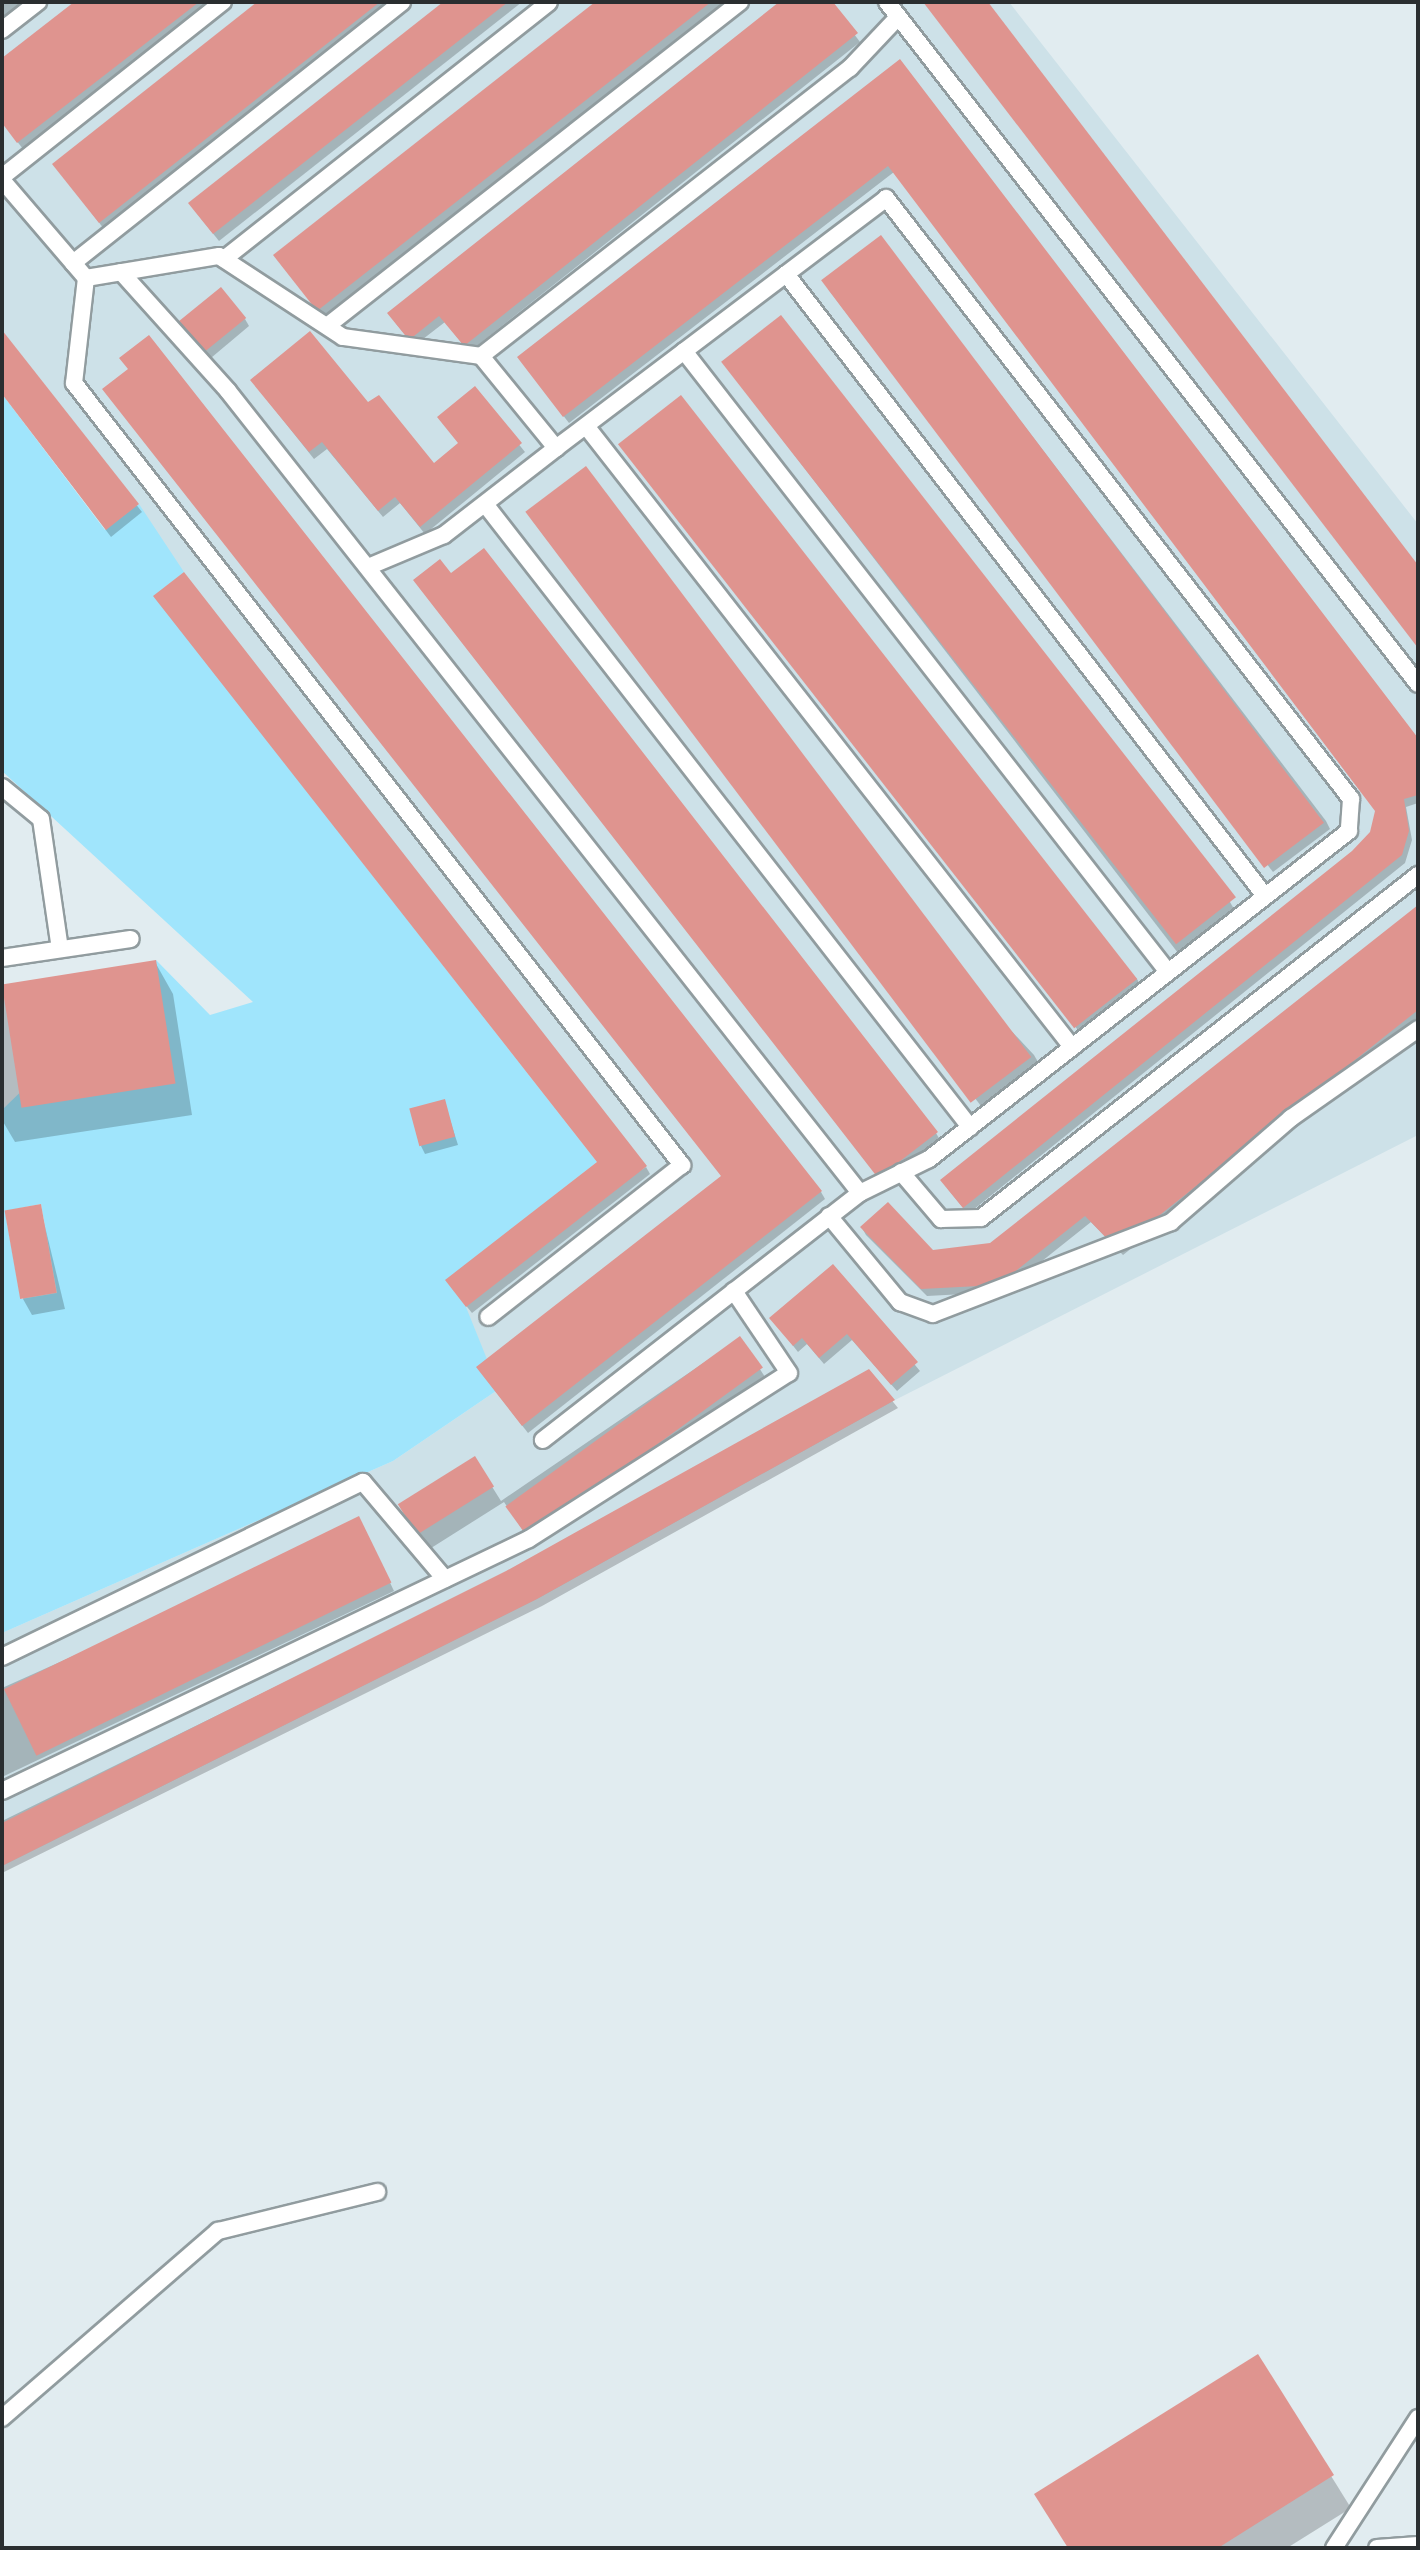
<!DOCTYPE html>
<html>
<head>
<meta charset="utf-8">
<style>
  body { margin:0 }
  #map { position:relative; width:1420px; height:2550px; overflow:hidden; background:#e1ecf0; font-family:"PT Sans Narrow",sans-serif }
  div>[style] { position:absolute }
  .built>* { inset:0; background:#cde1e8 }
  .green>* { inset:0; background:#a0e5fc }
  .shadow>* { inset:0; background:#0003 }
  .building>* { inset:0; background:#df948f; transform-origin:0 0 }
  .roads { filter:drop-shadow(2px 0 #919c9f) drop-shadow(-2px 0 #919c9f) drop-shadow(0 2px #919c9f) drop-shadow(0 -2px #919c9f) }
  .service>* { height:16px; margin:-8px; padding:0 8px; transform-origin:8px; border-radius:8px; background:#fff }
  span { translate:-50% -50%; white-space:nowrap; text-align:center; line-height:1.15; -webkit-text-stroke:6px #eef9fd; paint-order:stroke }
  .frame { position:absolute; inset:0; border:4px solid #2a2e30; pointer-events:none }
</style>
</head>
<body>
<div id="map">
  <div class="built">
    <div style="clip-path:polygon(2px 2px,1009px 2px,1418px 524px,1418px 1135px,895px 1400px,537px 1599px,2px 1866px,2px 1633px,393px 1461px,499px 1389px,445px 1280px,596px 1162px,2px 394px)"></div>
  </div>
  <div class="green">
    <div style="clip-path:polygon(evenodd,2px 394px,105px 530px,139px 504px,184px 572px,154px 596px,597px 1162px,446px 1280px,466px 1307px,499px 1389px,393px 1461px,2px 1633px,2px 1110px,156px 960px,210px 1015px,253px 1002px,2px 771px,2px 394px,41px 1204px,57px 1293px,21px 1299px,5px 1211px,41px 1204px)"></div>
  </div>
  <div class="shadow">
    <div style="clip-path:polygon(2px 2px,25px 2px,2px 20px)"></div>
    <div style="clip-path:polygon(78px 2px,212px 2px,23px 149px,2px 122px,2px 61px)"></div>
    <div style="clip-path:polygon(260px 2px,393px 2px,104px 229px,59px 171px)"></div>
    <div style="clip-path:polygon(447px 2px,522px 2px,219px 241px,195px 211px)"></div>
    <div style="clip-path:polygon(598px 2px,725px 2px,323px 317px,280px 263px)"></div>
    <div style="clip-path:polygon(783px 2px,830px 2px,860px 42px,469px 352px,445px 322px,414px 346px,394px 321px)"></div>
    <div style="clip-path:polygon(900px 62px,1418px 742px,1418px 803px,1406px 807px,1412px 840px,1405px 863px,968px 1214px,947px 1188px,1353px 852px,1372px 833px,1377px 812px,894px 172px,569px 423px,524px 365px)"></div>
    <div style="clip-path:polygon(881px 238px,1326px 821px,1330px 829px,1273px 872px,828px 289px)"></div>
    <div style="clip-path:polygon(245px 319px,249px 326px,205px 363px,181px 334px)"></div>
    <div style="clip-path:polygon(2px 333px,142px 512px,111px 537px,2px 392px)"></div>
    <div style="clip-path:polygon(728px 369px,1230px 902px,1234px 909px,1178px 953px)"></div>
    <div style="clip-path:polygon(252px 381px,368px 405px,434px 466px,460px 444px,474px 388px,525px 452px,425px 534px,400px 503px,383px 517px,327px 449px,314px 459px)"></div>
    <div style="clip-path:polygon(625px 452px,1137px 979px,1141px 986px,1081px 1034px)"></div>
    <div style="clip-path:polygon(532px 520px,1034px 1055px,1038px 1062px,981px 1106px)"></div>
    <div style="clip-path:polygon(420px 588px,936px 1133px,940px 1140px,884px 1184px)"></div>
    <div style="clip-path:polygon(1418px 908px,1418px 1020px,1123px 1255px,1091px 1222px,1017px 1281px,983px 1293px,927px 1296px,866px 1235px,862px 1228px,932px 1252px,991px 1245px)"></div>
    <div style="clip-path:polygon(155px 962px,173px 994px,192px 1115px,15px 1142px,2px 1120px,2px 986px)"></div>
    <div style="clip-path:polygon(444px 1101px,458px 1145px,425px 1154px,421px 1146px)"></div>
    <div style="clip-path:polygon(646px 1167px,650px 1174px,472px 1313px,452px 1288px)"></div>
    <div style="clip-path:polygon(722px 1177px,821px 1192px,825px 1199px,528px 1433px,483px 1375px)"></div>
    <div style="clip-path:polygon(40px 1206px,65px 1309px,32px 1315px,23px 1299px)"></div>
    <div style="clip-path:polygon(833px 1266px,920px 1371px,897px 1391px,852px 1340px,824px 1364px,807px 1344px,798px 1352px,772px 1319px)"></div>
    <div style="clip-path:polygon(740px 1338px,765px 1377px,528px 1538px,504px 1502px,428px 1550px,410px 1522px,474px 1458px,501px 1501px)"></div>
    <div style="clip-path:polygon(869px 1372px,898px 1408px,542px 1606px,2px 1873px,2px 1821px,507px 1573px)"></div>
    <div style="clip-path:polygon(363px 1526px,394px 1591px,2px 1777px,2px 1688px)"></div>
    <div style="clip-path:polygon(1257px 2357px,1351px 2508px,1287px 2548px,1069px 2548px)"></div>
  </div>
  <div class="building">
    <div style="clip-path:polygon(74px 2px,199px 2px,17px 143px,2px 123px,2px 58px)"></div>
    <div style="clip-path:polygon(257px 2px,380px 2px,99px 223px,52px 164px)"></div>
    <div style="clip-path:polygon(443px 2px,508px 2px,213px 234px,188px 203px)"></div>
    <div style="clip-path:polygon(595px 2px,711px 2px,317px 311px,273px 255px)"></div>
    <div style="clip-path:polygon(779px 2px,833px 2px,858px 33px,464px 346px,439px 316px,409px 340px,387px 313px)"></div>
    <div style="clip-path:polygon(923px 2px,988px 2px,1418px 565px,1418px 648px)"></div>
    <div style="clip-path:polygon(900px 59px,1418px 738px,1418px 795px,1404px 799px,1409px 831px,1402px 855px,963px 1208px,940px 1180px,1352px 851px,1370px 832px,1375px 811px,888px 166px,563px 417px,517px 357px)"></div>
    <div style="left:881px;top:235px;width:736px;height:75px;rotate:53deg"></div>
    <div style="left:221px;top:287px;width:40px;height:61px;rotate:51deg"></div>
    <div style="left:781px;top:315px;width:739px;height:76px;rotate:52deg"></div>
    <div style="clip-path:polygon(2px 330px,139px 504px,106px 530px,2px 394px)"></div>
    <div style="clip-path:polygon(310px 331px,368px 402px,379px 395px,434px 463px,458px 443px,437px 417px,475px 386px,522px 443px,420px 527px,395px 497px,378px 511px,322px 442px,309px 452px,250px 380px)"></div>
    <div style="clip-path:polygon(149px 335px,822px 1191px,522px 1426px,476px 1367px,721px 1176px,102px 389px,128px 369px,119px 358px)"></div>
    <div style="left:681px;top:395px;width:741px;height:80px;rotate:52deg"></div>
    <div style="left:586px;top:466px;width:740px;height:76px;rotate:53deg"></div>
    <div style="clip-path:polygon(484px 548px,938px 1132px,878px 1178px,413px 580px,440px 559px,451px 573px)"></div>
    <div style="clip-path:polygon(184px 572px,647px 1166px,466px 1307px,445px 1280px,597px 1162px,153px 596px)"></div>
    <div style="clip-path:polygon(1418px 905px,1418px 1010px,1117px 1249px,1085px 1216px,1012px 1274px,979px 1286px,921px 1289px,860px 1227px,888px 1202px,933px 1250px,990px 1243px)"></div>
    <div style="left:156px;top:960px;width:125px;height:156px;rotate:81deg"></div>
    <div style="left:445px;top:1099px;width:39px;height:37px;rotate:75deg"></div>
    <div style="left:41px;top:1204px;width:90px;height:37px;rotate:80deg"></div>
    <div style="clip-path:polygon(833px 1264px,918px 1362px,891px 1385px,847px 1334px,819px 1358px,802px 1338px,793px 1346px,769px 1318px)"></div>
    <div style="left:740px;top:1336px;width:39px;height:290px;rotate:54deg"></div>
    <div style="clip-path:polygon(869px 1369px,895px 1400px,537px 1599px,2px 1866px,2px 1823px,506px 1571px)"></div>
    <div style="left:475px;top:1456px;width:36px;height:91px;rotate:58deg"></div>
    <div style="left:359px;top:1516px;width:74px;height:395px;rotate:64deg"></div>
    <div style="clip-path:polygon(1258px 2354px,1334px 2475px,1218px 2548px,1068px 2548px,1034px 2494px)"></div>
  </div>
  <div class="roads">
    <div class="service">
      <div style="left:887px;top:2px;width:864px;rotate:52.1deg"></div>
      <div style="left:2px;top:30px;width:46px;rotate:-37.9deg"></div>
      <div style="left:2px;top:177px;width:282px;rotate:-38.4deg"></div>
      <div style="left:2px;top:180px;width:129px;rotate:49.4deg"></div>
      <div style="left:86px;top:278px;width:106px;rotate:96.5deg"></div>
      <div style="left:74px;top:383px;width:991px;rotate:52.14deg"></div>
      <div style="left:682px;top:1165px;width:246px;rotate:141.9deg"></div>
      <div style="left:224px;top:259px;width:414px;rotate:-38.3deg"></div>
      <div style="left:73px;top:263px;width:420px;rotate:-38.4deg"></div>
      <div style="left:121px;top:272px;width:160px;rotate:48deg"></div>
      <div style="left:228px;top:391px;width:1021px;rotate:51.76deg"></div>
      <div style="left:786px;top:274px;width:785px;rotate:52.4deg"></div>
      <div style="left:86px;top:278px;width:135px;rotate:-9.4deg"></div>
      <div style="left:219px;top:256px;width:148px;rotate:33.2deg"></div>
      <div style="left:343px;top:337px;width:139px;rotate:7.8deg"></div>
      <div style="left:481px;top:356px;width:119px;rotate:50.8deg"></div>
      <div style="left:556px;top:448px;width:414px;rotate:-37.1deg"></div>
      <div style="left:886px;top:198px;width:760px;rotate:52.27deg"></div>
      <div style="left:1351px;top:799px;width:32px;rotate:94deg"></div>
      <div style="left:1349px;top:831px;width:533px;rotate:142.01deg"></div>
      <div style="left:929px;top:1159px;width:77px;rotate:153.8deg"></div>
      <div style="left:860px;top:1193px;width:402px;rotate:142.1deg"></div>
      <div style="left:327px;top:326px;width:525px;rotate:-38.11deg"></div>
      <div style="left:684px;top:351px;width:787px;rotate:52.07deg"></div>
      <div style="left:481px;top:356px;width:468px;rotate:-38deg"></div>
      <div style="left:850px;top:68px;width:70px;rotate:-46.7deg"></div>
      <div style="left:586px;top:426px;width:789px;rotate:51.95deg"></div>
      <div style="left:485px;top:504px;width:790px;rotate:52.1deg"></div>
      <div style="left:368px;top:567px;width:82px;rotate:-22.8deg"></div>
      <div style="left:444px;top:535px;width:142px;rotate:-37.8deg"></div>
      <div style="left:2px;top:787px;width:50px;rotate:39.4deg"></div>
      <div style="left:41px;top:819px;width:131px;rotate:81.7deg"></div>
      <div style="left:2px;top:958px;width:130px;rotate:-8.4deg"></div>
      <div style="left:901px;top:1172px;width:62px;rotate:49.6deg"></div>
      <div style="left:941px;top:1219px;width:40px;rotate:-1.4deg"></div>
      <div style="left:981px;top:1218px;width:556px;rotate:-38.13deg"></div>
      <div style="left:829px;top:1216px;width:112px;rotate:50.5deg"></div>
      <div style="left:900px;top:1302px;width:35px;rotate:20deg"></div>
      <div style="left:933px;top:1314px;width:255px;rotate:-21.1deg"></div>
      <div style="left:1171px;top:1222px;width:159px;rotate:-40.9deg"></div>
      <div style="left:1291px;top:1118px;width:155px;rotate:-35deg"></div>
      <div style="left:2px;top:1657px;width:401px;rotate:-25.9deg"></div>
      <div style="left:363px;top:1482px;width:127px;rotate:49.8deg"></div>
      <div style="left:2px;top:1791px;width:584px;rotate:-25.56deg"></div>
      <div style="left:529px;top:1539px;width:308px;rotate:-32.6deg"></div>
      <div style="left:789px;top:1373px;width:99px;rotate:-123.9deg"></div>
      <div style="left:2px;top:2418px;width:286px;rotate:-40.9deg"></div>
      <div style="left:218px;top:2231px;width:164px;rotate:-13.8deg"></div>
      <div style="left:1334px;top:2548px;width:155px;rotate:-57.1deg"></div>
      <div style="left:1377px;top:2548px;width:41px;rotate:-4.2deg"></div>
    </div>
  </div>
  <div class="frame"></div>
</div>
</body>
</html>
